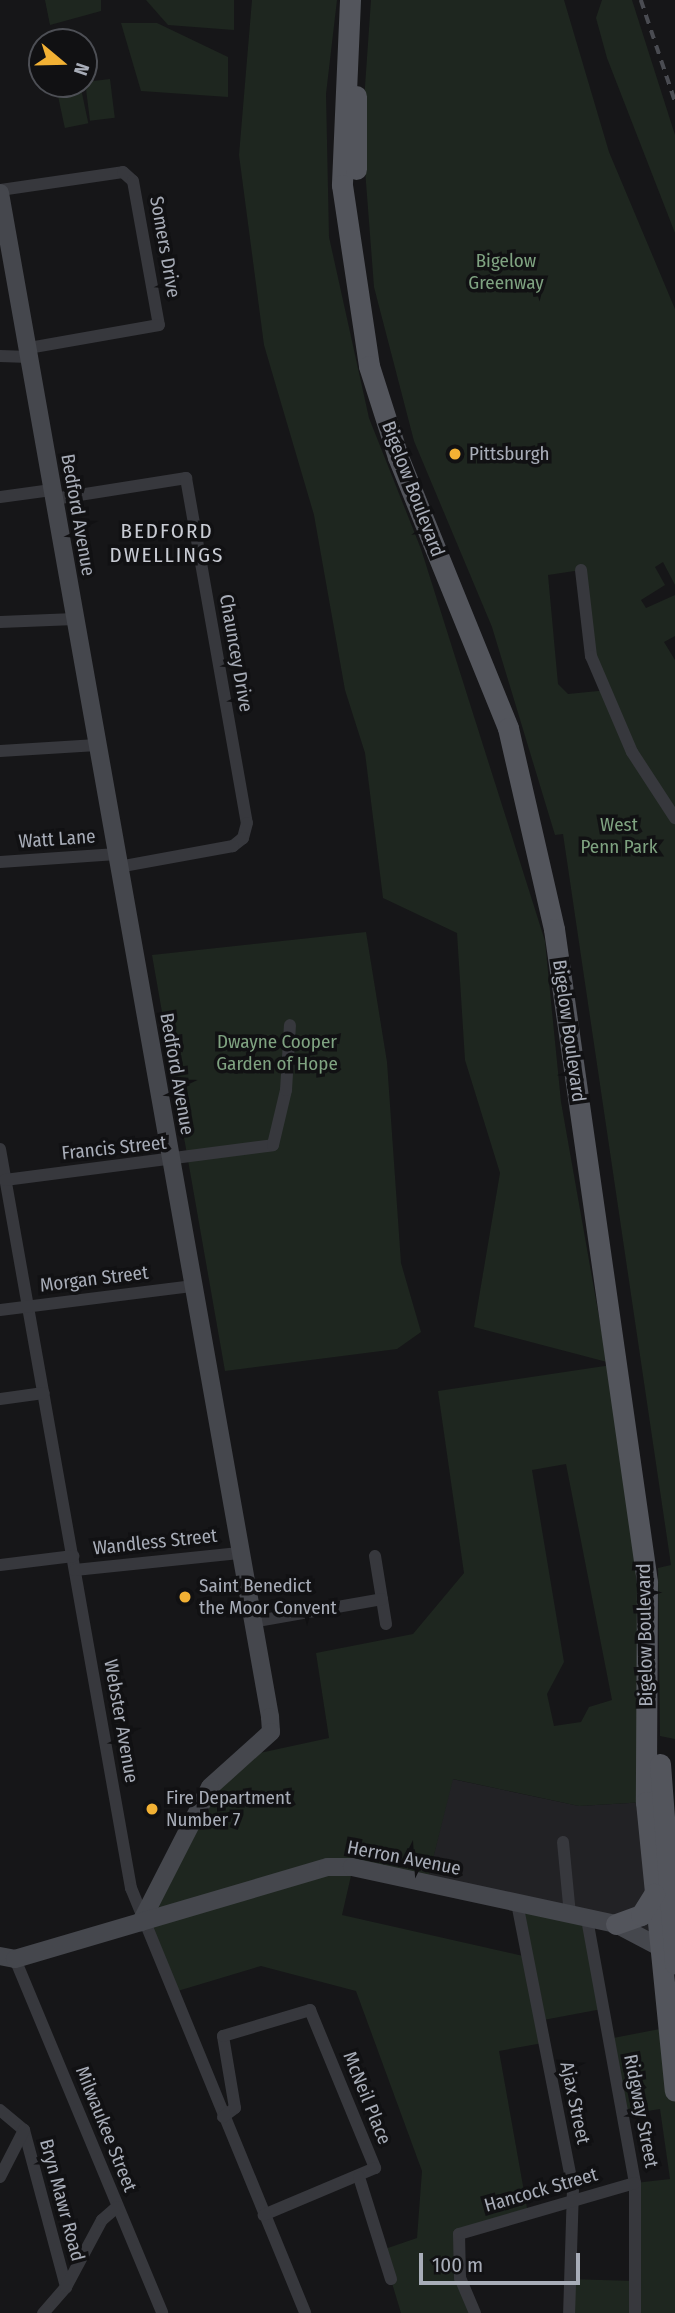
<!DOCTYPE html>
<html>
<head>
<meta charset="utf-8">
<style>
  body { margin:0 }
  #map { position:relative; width:675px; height:2313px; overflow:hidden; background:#161618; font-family:"Fira Sans Condensed",sans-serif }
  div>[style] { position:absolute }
  .built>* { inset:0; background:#222225 }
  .green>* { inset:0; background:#1e261f; transform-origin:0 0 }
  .street>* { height:12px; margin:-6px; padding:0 6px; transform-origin:6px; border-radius:6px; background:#37383d }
  .secondary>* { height:18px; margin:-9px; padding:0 9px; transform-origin:9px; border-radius:9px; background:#45474d }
  .primary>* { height:21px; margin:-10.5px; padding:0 10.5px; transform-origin:10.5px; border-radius:10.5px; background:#53555c }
  .rail>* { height:3.5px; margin-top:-1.75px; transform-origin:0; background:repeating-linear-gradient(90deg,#4a4c52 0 9px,transparent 0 16px) }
  .dots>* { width:19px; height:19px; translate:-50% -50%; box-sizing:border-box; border:4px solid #111113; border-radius:50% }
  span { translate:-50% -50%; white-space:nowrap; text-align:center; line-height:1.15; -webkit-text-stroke:7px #111113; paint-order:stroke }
  .street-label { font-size:19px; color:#a8adb8 }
  .park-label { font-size:19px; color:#7fa381 }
  .poi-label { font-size:19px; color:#a8adb8 }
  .left { translate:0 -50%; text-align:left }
  .neighbourhood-label { font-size:21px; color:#c9ccd4; letter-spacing:2px }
  .north { position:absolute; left:28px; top:28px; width:70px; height:70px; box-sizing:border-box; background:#111113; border:2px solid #4d4f55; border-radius:50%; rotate:109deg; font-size:19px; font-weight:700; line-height:28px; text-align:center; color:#a8adb8 }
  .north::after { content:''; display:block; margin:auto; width:24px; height:32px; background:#f2b134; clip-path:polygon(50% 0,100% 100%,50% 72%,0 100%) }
  .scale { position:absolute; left:419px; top:2253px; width:161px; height:32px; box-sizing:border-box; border:4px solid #a8adb8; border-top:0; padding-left:9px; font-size:21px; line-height:24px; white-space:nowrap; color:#a8adb8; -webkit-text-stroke:5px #111113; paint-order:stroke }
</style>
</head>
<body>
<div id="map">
  <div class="built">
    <div style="clip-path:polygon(452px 1779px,579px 1806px,646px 1802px,658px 1943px,427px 1883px)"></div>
  </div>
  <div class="green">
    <div style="clip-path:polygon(45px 0,101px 0,101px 11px,50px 25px)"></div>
    <div style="clip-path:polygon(146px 0,234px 0,234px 30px,168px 25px)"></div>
    <div style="clip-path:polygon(252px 0,337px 0,326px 94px,329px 237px,369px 418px,421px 549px,545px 941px,561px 1102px,607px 1362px,474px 1327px,500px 1173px,465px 1060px,457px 933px,383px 898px,365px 753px,345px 690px,314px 515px,264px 345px,239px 155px)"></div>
    <div style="clip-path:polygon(evenodd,371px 0,564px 0,609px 152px,675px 309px,675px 585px,663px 562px,655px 567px,665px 585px,641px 600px,646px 608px,675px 595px,675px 636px,664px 642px,675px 660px,675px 1739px,660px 1736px,658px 1568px,671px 1565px,563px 834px,555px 835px,492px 627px,414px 441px,374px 287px,362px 130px,371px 0,581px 570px,591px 656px,608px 690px,568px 694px,558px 684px,548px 575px,581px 570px)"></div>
    <div style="clip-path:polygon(602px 0,632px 0,675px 135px,675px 233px,607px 58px,596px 18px)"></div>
    <div style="clip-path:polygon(121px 23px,157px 23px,228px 57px,228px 97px,141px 91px)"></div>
    <div style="left:110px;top:79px;width:39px;height:25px;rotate:83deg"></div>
    <div style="left:80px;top:84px;width:40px;height:24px;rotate:78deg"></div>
    <div style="clip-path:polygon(366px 932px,387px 1062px,401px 1263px,421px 1332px,397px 1349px,225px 1371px,152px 955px)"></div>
    <div style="clip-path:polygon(evenodd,618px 1364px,643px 1543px,646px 1802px,579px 1806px,453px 1779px,427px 1883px,353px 1867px,342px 1915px,523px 1956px,517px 1903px,587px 1919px,602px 2009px,538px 2021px,543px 2043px,499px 2051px,528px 2214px,459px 2234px,456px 2254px,475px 2313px,401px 2313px,382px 2250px,417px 2238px,422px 2171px,356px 1991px,261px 1966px,171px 1993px,141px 1922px,200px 1803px,246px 1756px,329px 1738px,316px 1653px,413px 1634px,464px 1573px,438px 1391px,618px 1364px,566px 1464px,612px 1700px,589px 1707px,581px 1722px,554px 1726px,547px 1694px,564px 1662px,532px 1470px,566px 1464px)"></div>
    <div style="clip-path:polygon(665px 2028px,675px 2091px,675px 2313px,569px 2313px,568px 2279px,634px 2281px,635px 2183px,670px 2179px,660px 2109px,622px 2115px,608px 2039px)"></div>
  </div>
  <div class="street">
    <div style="left:0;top:190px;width:124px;rotate:-8.3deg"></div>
    <div style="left:123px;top:172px;width:13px;rotate:42deg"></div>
    <div style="left:133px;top:181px;width:146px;rotate:79.8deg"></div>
    <div style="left:159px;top:325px;width:133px;rotate:170deg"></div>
    <div style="left:0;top:356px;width:29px;rotate:2deg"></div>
    <div style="left:0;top:497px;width:52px;rotate:-7.7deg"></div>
    <div style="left:54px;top:499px;width:134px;rotate:-9deg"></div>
    <div style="left:186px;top:478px;width:350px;rotate:80deg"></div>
    <div style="left:247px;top:823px;width:16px;rotate:105deg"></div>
    <div style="left:243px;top:838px;width:13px;rotate:141deg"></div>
    <div style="left:233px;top:846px;width:116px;rotate:169.6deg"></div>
    <div style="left:581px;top:570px;width:87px;rotate:83.4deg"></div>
    <div style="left:591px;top:656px;width:104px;rotate:66.9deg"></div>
    <div style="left:632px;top:752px;width:79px;rotate:56.9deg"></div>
    <div style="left:0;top:622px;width:75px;rotate:-2.3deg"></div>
    <div style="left:0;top:751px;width:97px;rotate:-3.5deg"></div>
    <div style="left:0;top:862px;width:117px;rotate:-3.9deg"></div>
    <div style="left:0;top:1149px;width:751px;rotate:79.95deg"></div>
    <div style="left:131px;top:1888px;width:459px;rotate:67.7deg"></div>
    <div style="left:5px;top:1180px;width:270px;rotate:-7.4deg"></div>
    <div style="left:273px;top:1145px;width:57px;rotate:-76.7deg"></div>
    <div style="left:286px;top:1090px;width:65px;rotate:-86.5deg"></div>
    <div style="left:0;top:1310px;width:193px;rotate:-7.1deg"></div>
    <div style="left:0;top:1399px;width:44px;rotate:-7.8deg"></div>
    <div style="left:375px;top:1556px;width:69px;rotate:80.8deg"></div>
    <div style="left:0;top:1565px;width:74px;rotate:-7deg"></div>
    <div style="left:75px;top:1570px;width:165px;rotate:-5.9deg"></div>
    <div style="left:252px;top:1622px;width:132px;rotate:-10deg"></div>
    <div style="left:563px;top:1842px;width:73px;rotate:84.5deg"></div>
    <div style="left:517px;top:1903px;width:291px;rotate:78.9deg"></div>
    <div style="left:573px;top:2189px;width:124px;rotate:91.8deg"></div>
    <div style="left:587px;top:1919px;width:268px;rotate:79.7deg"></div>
    <div style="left:635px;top:2183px;width:130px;rotate:90deg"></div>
    <div style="left:15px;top:1959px;width:383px;rotate:67.4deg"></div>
    <div style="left:0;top:2110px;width:31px;rotate:40deg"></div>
    <div style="left:24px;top:2130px;width:163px;rotate:75deg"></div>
    <div style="left:66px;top:2287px;width:35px;rotate:131deg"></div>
    <div style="left:223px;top:2117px;width:15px;rotate:-37deg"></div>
    <div style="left:235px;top:2108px;width:73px;rotate:-99.5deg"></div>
    <div style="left:223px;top:2036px;width:91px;rotate:-16.6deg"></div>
    <div style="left:310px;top:2010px;width:171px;rotate:67.6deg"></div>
    <div style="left:375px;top:2168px;width:121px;rotate:157.1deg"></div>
    <div style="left:0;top:2177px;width:53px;rotate:-62.9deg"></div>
    <div style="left:359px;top:2177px;width:107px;rotate:72.6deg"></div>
    <div style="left:66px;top:2287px;width:76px;rotate:-61.8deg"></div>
    <div style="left:102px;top:2220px;width:20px;rotate:-41deg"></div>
    <div style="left:475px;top:2313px;width:38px;rotate:-113deg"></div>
    <div style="left:460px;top:2278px;width:44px;rotate:-91.3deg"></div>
    <div style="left:459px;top:2234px;width:183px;rotate:-16.2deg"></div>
  </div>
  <div class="secondary">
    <div style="left:0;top:193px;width:1548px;rotate:79.95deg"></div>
    <div style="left:270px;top:1717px;width:15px;rotate:86deg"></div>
    <div style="left:271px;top:1732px;width:82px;rotate:138deg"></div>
    <div style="left:210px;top:1787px;width:152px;rotate:117.1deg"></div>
    <div style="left:0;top:1956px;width:15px;rotate:11deg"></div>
    <div style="left:15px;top:1959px;width:326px;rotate:-16.4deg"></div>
    <div style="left:328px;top:1867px;width:24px"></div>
    <div style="left:352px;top:1867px;width:270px;rotate:12.2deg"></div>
    <div style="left:616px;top:1924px;width:58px;rotate:27.9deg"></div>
  </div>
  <div class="primary">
    <div style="left:350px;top:0;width:185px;rotate:92.5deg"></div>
    <div style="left:342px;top:185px;width:183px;rotate:81.5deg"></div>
    <div style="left:369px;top:366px;width:96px;rotate:72.3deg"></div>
    <div style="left:398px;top:457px;width:292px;rotate:67.9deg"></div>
    <div style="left:508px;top:728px;width:206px;rotate:77.1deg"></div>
    <div style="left:554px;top:929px;width:660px;rotate:81.89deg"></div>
    <div style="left:647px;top:1582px;width:220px;rotate:90.3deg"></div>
    <div style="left:646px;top:1802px;width:290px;rotate:84.3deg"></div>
    <div style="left:356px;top:96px;width:73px;rotate:90deg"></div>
    <div style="left:660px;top:1764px;width:200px;rotate:85.7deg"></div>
    <div style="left:616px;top:1924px;width:27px;rotate:-20deg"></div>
    <div style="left:641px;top:1915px;width:25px;rotate:-58deg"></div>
  </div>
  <div class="rail">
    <div style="left:641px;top:0;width:107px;rotate:71.4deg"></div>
  </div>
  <div class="dots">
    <div style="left:455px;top:454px;background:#f2b134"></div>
    <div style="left:185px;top:1597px;background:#f2b134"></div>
    <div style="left:152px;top:1809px;background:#f2b134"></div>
  </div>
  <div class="street-label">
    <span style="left:165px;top:247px;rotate:80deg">Somers Drive</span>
    <span style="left:413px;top:489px;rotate:69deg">Bigelow Boulevard</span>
    <span style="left:78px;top:515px;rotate:80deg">Bedford Avenue</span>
    <span style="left:236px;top:653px;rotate:80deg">Chauncey Drive</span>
    <span style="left:57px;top:839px;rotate:-4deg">Watt Lane</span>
    <span style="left:569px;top:1031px;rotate:82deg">Bigelow Boulevard</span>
    <span style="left:177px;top:1074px;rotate:80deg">Bedford Avenue</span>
    <span style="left:114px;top:1148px;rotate:-6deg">Francis Street</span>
    <span style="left:94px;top:1279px;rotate:-7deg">Morgan Street</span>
    <span style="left:155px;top:1542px;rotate:-6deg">Wandless Street</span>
    <span style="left:645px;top:1635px;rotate:-91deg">Bigelow Boulevard</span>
    <span style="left:121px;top:1721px;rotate:80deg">Webster Avenue</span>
    <span style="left:404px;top:1858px;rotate:11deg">Herron Avenue</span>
    <span style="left:367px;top:2098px;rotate:68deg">McNeil Place</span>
    <span style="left:575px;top:2103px;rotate:78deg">Ajax Street</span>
    <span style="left:641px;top:2111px;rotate:79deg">Ridgway Street</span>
    <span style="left:106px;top:2129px;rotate:68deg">Milwaukee Street</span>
    <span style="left:541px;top:2190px;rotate:-16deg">Hancock Street</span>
    <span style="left:62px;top:2200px;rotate:75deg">Bryn Mawr Road</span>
  </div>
  <div class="park-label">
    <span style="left:506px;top:272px">Bigelow<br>Greenway</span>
    <span style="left:619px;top:836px">West<br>Penn Park</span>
    <span style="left:277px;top:1053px">Dwayne Cooper<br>Garden of Hope</span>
  </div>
  <div class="poi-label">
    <span class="left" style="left:469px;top:454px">Pittsburgh</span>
    <span class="left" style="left:199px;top:1597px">Saint Benedict<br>the Moor Convent</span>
    <span class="left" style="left:166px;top:1809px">Fire Department<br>Number 7</span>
  </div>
  <div class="neighbourhood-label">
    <span style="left:167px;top:543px">BEDFORD<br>DWELLINGS</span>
  </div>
  <div class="north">N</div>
  <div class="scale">100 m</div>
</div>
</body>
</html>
